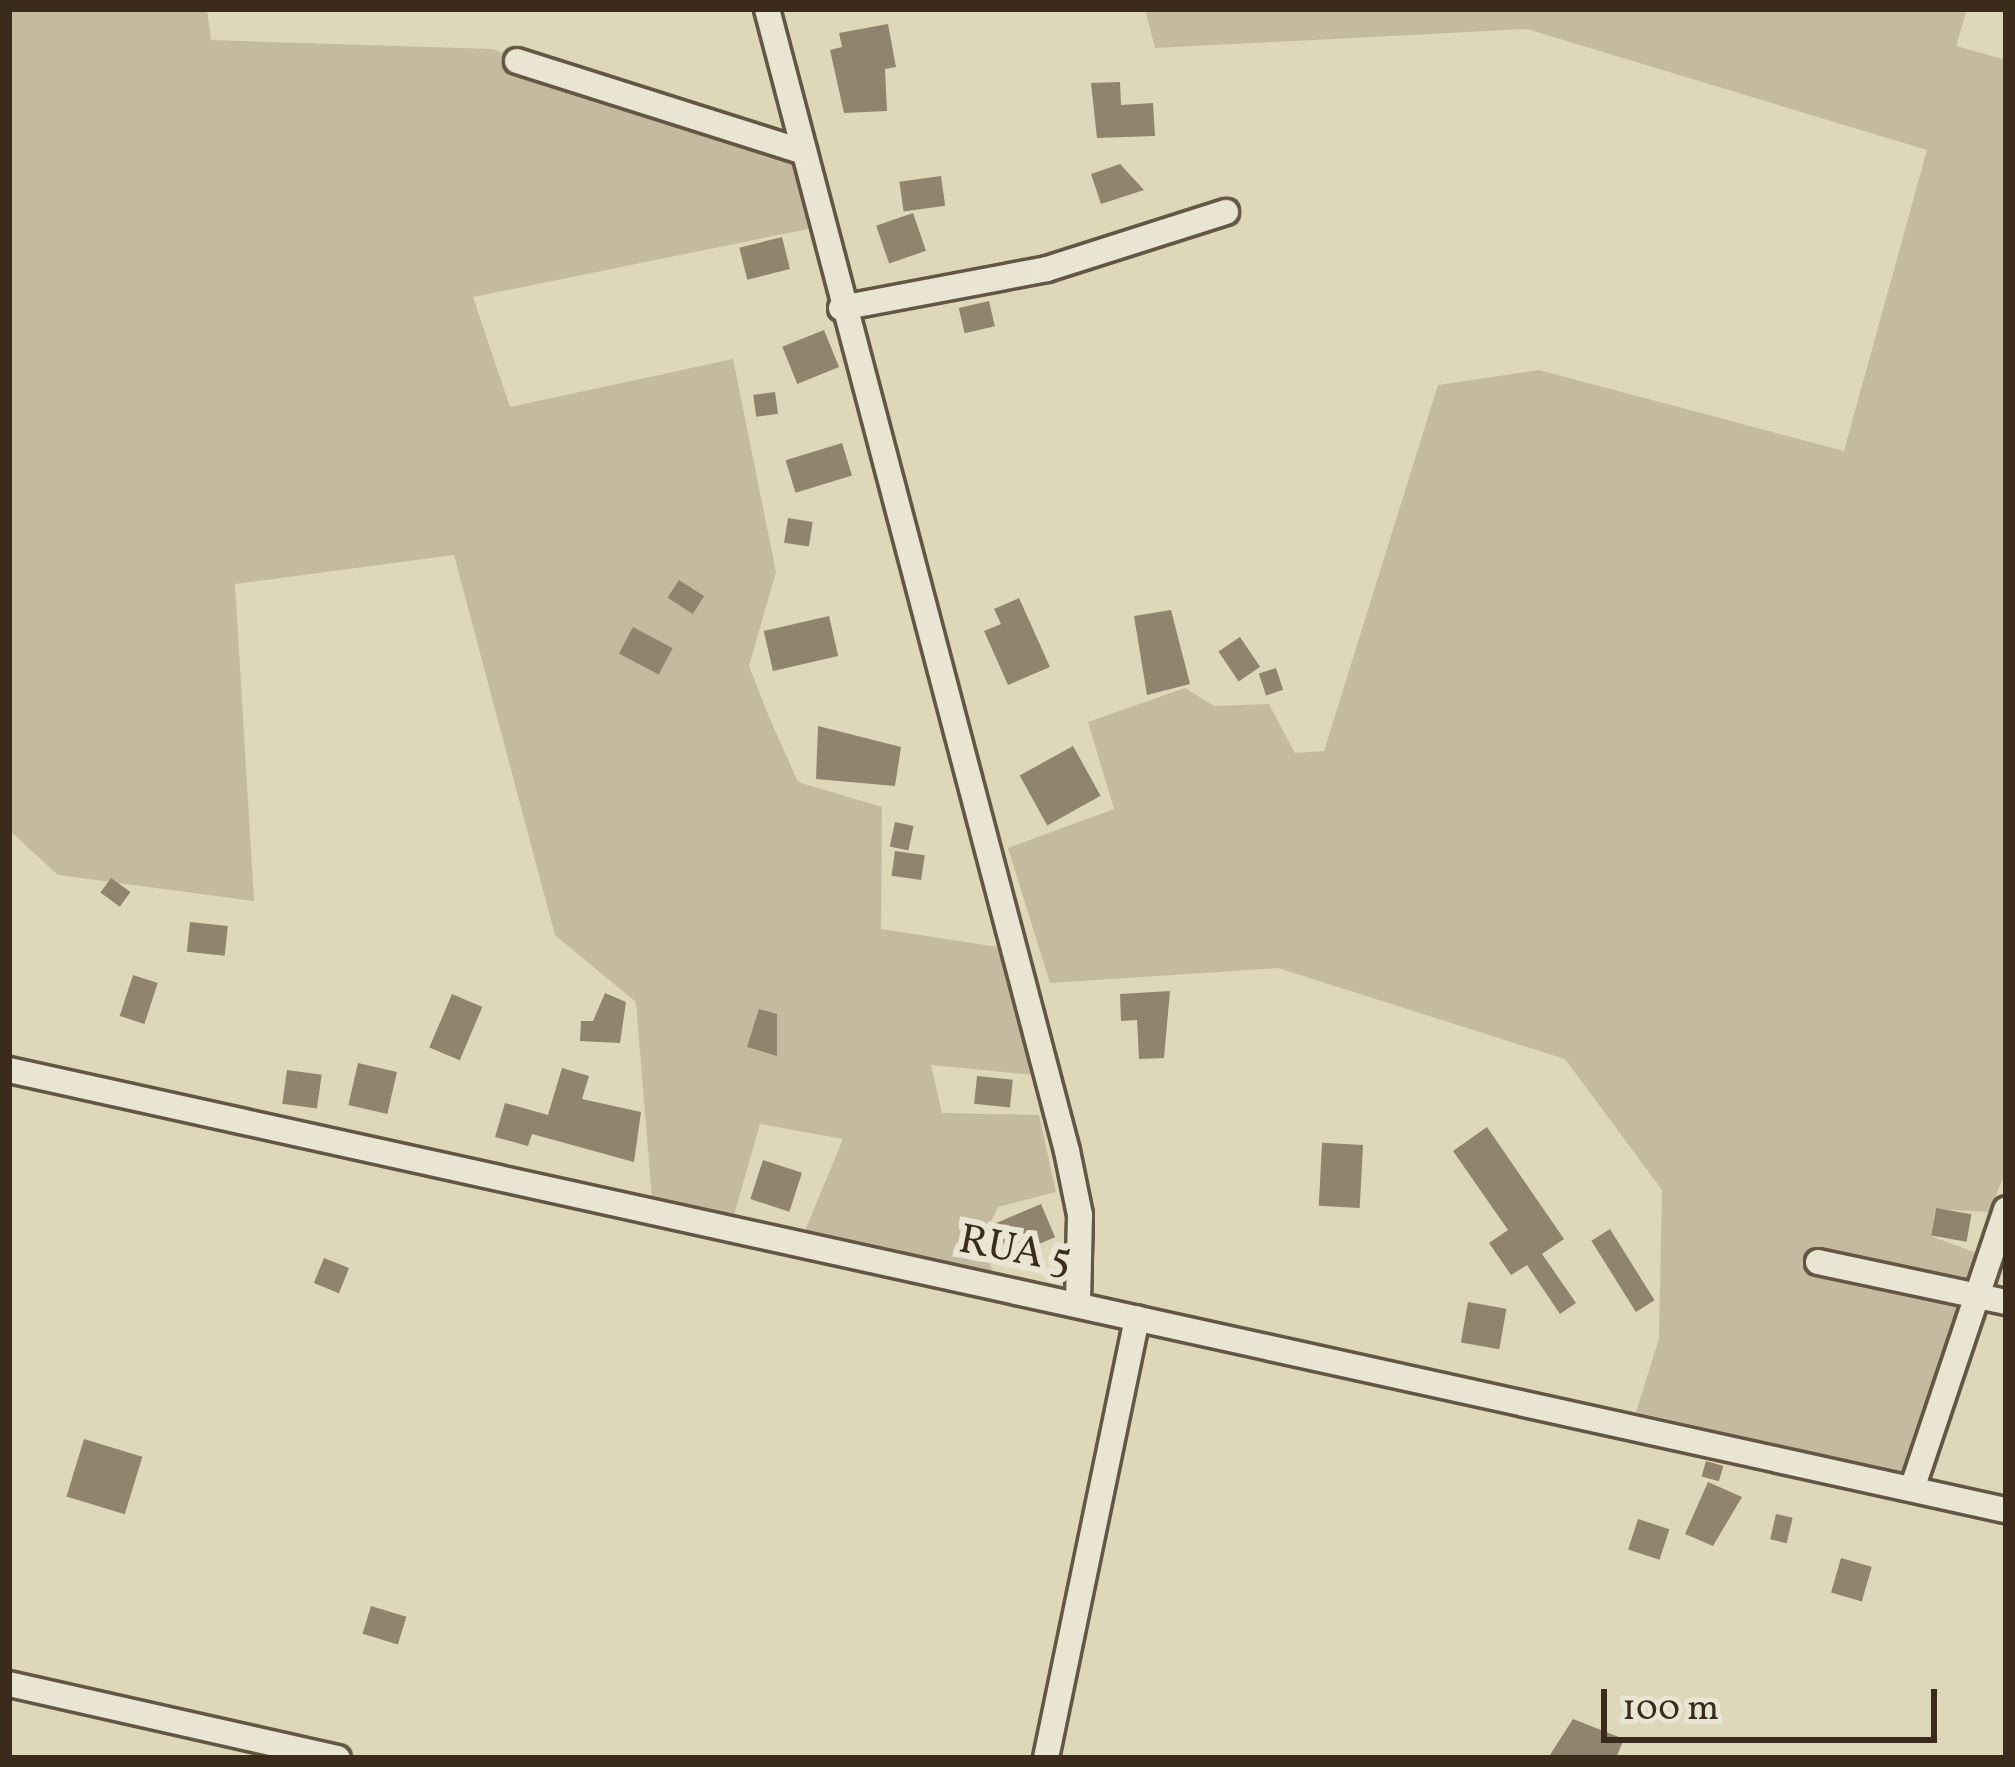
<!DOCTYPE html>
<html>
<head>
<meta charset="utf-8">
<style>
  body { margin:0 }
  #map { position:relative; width:2015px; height:1767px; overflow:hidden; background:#dfd7ba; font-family:Vollkorn,serif }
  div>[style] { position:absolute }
  .green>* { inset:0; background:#c3ba9f }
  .building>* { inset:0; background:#90846e; transform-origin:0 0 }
  .roads { filter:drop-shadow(3px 0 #635643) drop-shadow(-3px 0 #635643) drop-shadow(0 3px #635643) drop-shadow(0 -3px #635643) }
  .minor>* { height:24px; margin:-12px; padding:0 12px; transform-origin:12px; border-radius:12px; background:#eae5d2 }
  span { translate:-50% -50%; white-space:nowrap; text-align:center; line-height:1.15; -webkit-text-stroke:12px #eae5d2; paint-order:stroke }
  .street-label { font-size:42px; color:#3a2b1b }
  .frame { position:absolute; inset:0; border:12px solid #3a2b1b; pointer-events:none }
  .scale { position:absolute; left:1601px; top:1689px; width:336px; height:54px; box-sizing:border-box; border:6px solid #3a2b1b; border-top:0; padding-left:15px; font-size:36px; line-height:42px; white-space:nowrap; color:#3a2b1b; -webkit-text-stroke:9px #eae5d2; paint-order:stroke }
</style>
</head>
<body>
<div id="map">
  <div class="green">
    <div style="clip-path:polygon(9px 9px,207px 9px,211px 40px,492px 49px,790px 155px,813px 228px,473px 297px,510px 407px,733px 359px,776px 572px,749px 666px,769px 717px,798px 782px,882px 807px,881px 929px,998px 947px,1034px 1075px,931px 1065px,942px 1113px,1039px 1115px,1056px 1192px,998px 1207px,983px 1238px,993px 1274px,804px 1233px,843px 1139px,760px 1124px,734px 1215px,652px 1199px,636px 1002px,555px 935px,454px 555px,235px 584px,254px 901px,58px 875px,9px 830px)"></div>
    <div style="clip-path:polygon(1145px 9px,1967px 9px,1956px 46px,2006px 60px,2006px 1171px,1989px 1212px,1935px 1209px,1931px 1236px,1979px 1254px,1905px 1473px,1636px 1412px,1659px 1339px,1662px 1190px,1565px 1059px,1278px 968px,1050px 983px,1008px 848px,1114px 809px,1088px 722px,1185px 688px,1214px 706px,1269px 704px,1295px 753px,1324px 751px,1438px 385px,1539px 370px,1844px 451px,1927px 150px,1527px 29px,1155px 48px)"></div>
  </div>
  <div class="building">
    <div style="clip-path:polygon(888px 24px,896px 67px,885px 69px,887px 111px,844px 113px,830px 50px,842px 47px,839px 33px)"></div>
    <div style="clip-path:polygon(1120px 82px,1121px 105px,1153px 103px,1155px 136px,1097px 138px,1091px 83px)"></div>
    <div style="clip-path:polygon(1120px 164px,1144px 190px,1101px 204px,1091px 174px)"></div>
    <div style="left:941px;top:176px;width:30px;height:42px;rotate:82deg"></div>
    <div style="left:913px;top:213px;width:40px;height:39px;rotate:71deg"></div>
    <div style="left:782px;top:237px;width:33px;height:44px;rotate:76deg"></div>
    <div style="left:989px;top:301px;width:26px;height:31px;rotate:77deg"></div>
    <div style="left:824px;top:330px;width:40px;height:45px;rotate:68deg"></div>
    <div style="left:775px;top:392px;width:22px;height:22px;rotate:82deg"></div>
    <div style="left:842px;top:443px;width:34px;height:59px;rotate:73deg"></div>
    <div style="left:788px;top:518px;width:25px;height:25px;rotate:9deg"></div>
    <div style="left:679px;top:580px;width:30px;height:21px;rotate:33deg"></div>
    <div style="clip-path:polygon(1019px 598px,1050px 667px,1008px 685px,984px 631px,1001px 624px,994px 609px)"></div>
    <div style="clip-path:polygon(1171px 610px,1190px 684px,1147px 695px,1134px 616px)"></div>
    <div style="left:829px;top:616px;width:41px;height:67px;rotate:77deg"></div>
    <div style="left:633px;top:627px;width:45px;height:30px;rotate:28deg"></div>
    <div style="left:1240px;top:637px;width:36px;height:26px;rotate:56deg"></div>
    <div style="left:1276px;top:668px;width:23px;height:18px;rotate:72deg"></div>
    <div style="clip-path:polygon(818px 726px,901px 747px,895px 786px,816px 779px)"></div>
    <div style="left:1073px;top:746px;width:57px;height:61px;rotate:61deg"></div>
    <div style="left:895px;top:822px;width:19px;height:25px;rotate:12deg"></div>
    <div style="left:895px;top:851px;width:30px;height:25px;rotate:8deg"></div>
    <div style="left:111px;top:878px;width:24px;height:18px;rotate:36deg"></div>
    <div style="left:190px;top:922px;width:38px;height:30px;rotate:6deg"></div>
    <div style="left:133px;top:975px;width:26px;height:43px;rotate:18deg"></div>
    <div style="clip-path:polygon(1170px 991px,1164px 1058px,1139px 1059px,1137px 1020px,1121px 1021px,1120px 994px)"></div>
    <div style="clip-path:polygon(605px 993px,626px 1002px,620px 1043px,580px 1041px,581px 1021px,593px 1021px)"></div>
    <div style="left:452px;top:994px;width:33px;height:58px;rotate:23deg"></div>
    <div style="clip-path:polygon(759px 1009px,777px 1014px,777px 1056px,747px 1047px)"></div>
    <div style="left:358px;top:1063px;width:40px;height:43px;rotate:13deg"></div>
    <div style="clip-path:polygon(562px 1068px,589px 1076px,582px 1099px,641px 1112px,634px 1162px,532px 1134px,528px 1146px,495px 1137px,505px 1103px,548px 1115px)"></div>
    <div style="left:287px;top:1070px;width:35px;height:34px;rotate:8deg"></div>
    <div style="left:977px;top:1076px;width:36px;height:28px;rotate:6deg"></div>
    <div style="clip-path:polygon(1487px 1127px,1564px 1239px,1542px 1254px,1576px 1303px,1560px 1314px,1527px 1265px,1511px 1275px,1489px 1243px,1508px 1230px,1453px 1151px)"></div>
    <div style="left:1363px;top:1145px;width:63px;height:41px;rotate:93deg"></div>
    <div style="left:763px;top:1160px;width:41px;height:41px;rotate:18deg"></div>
    <div style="left:1041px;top:1204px;width:36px;height:50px;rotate:67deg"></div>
    <div style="left:1936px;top:1208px;width:36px;height:28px;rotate:10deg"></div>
    <div style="left:1610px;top:1229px;width:84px;height:22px;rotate:58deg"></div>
    <div style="left:324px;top:1258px;width:27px;height:27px;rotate:22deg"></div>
    <div style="left:1468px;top:1302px;width:39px;height:41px;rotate:10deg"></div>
    <div style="left:84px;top:1439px;width:61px;height:60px;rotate:17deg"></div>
    <div style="left:1706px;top:1461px;width:18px;height:16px;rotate:16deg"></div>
    <div style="clip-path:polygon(1708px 1482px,1742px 1497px,1713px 1546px,1685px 1534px)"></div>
    <div style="left:1776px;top:1514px;width:17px;height:26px;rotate:13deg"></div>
    <div style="left:1638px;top:1519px;width:33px;height:32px;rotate:18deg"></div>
    <div style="left:1841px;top:1558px;width:32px;height:36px;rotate:16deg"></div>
    <div style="left:371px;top:1606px;width:37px;height:29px;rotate:17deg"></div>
    <div style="clip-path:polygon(1573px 1719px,1624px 1739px,1616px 1758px,1548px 1758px)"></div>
  </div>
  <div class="roads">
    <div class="minor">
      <div style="left:767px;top:9px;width:1181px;rotate:75.28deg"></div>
      <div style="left:1067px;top:1151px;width:65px;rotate:78.5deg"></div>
      <div style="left:1080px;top:1215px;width:89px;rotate:91.3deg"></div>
      <div style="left:517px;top:61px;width:301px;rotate:17.6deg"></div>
      <div style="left:841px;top:308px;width:210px;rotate:-10.7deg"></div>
      <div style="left:1047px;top:269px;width:188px;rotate:-17.7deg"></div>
      <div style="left:9px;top:1070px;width:2045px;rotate:12.43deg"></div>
      <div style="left:1818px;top:1262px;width:192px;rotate:12deg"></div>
      <div style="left:1912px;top:1489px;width:295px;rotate:-71.4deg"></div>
      <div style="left:9px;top:1684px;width:337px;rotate:12.7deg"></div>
      <div style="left:1046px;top:1758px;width:449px;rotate:-78.3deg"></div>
    </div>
  </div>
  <div class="street-label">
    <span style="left:1015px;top:1252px;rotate:11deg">RUA 5</span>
  </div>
  <div class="frame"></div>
  <div class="scale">100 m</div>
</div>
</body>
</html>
